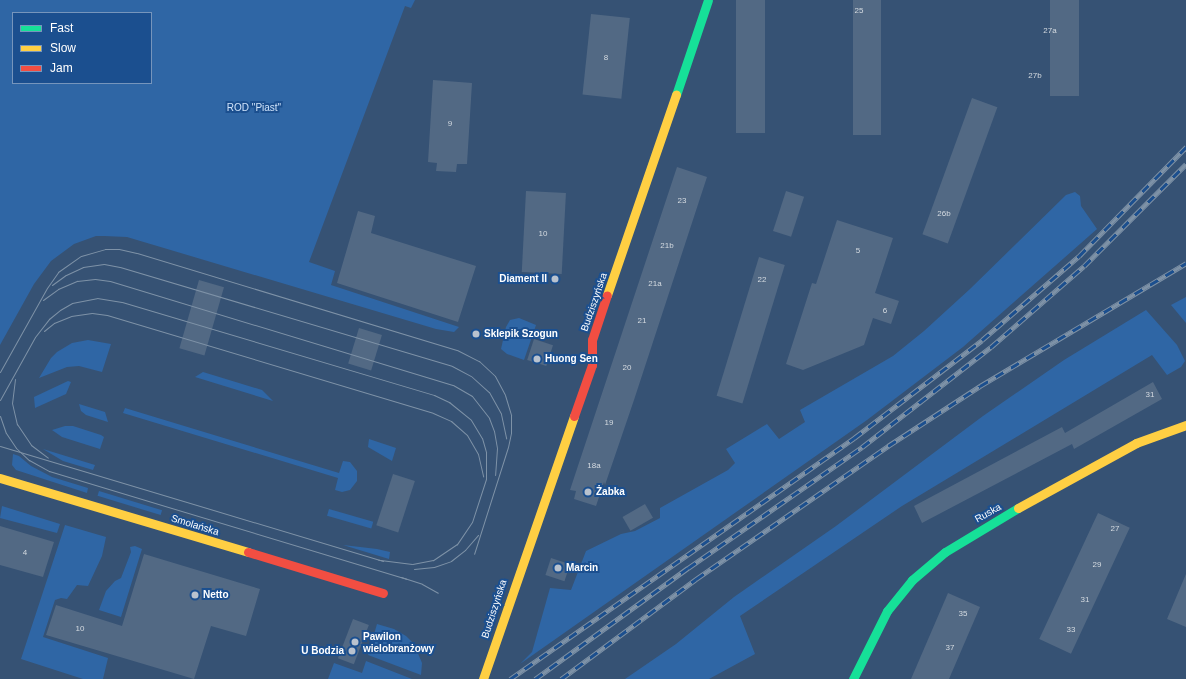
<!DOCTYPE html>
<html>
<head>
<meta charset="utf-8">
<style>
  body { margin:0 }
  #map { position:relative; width:1186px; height:679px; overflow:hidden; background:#365274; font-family:Arial,sans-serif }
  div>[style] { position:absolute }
  .green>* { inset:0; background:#2f66a5; transform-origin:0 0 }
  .building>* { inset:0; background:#526984; transform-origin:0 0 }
  .fast>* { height:9px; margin:-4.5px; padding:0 4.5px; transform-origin:4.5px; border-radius:4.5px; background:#16e098 }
  .slow>* { height:9px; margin:-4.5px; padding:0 4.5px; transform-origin:4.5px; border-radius:4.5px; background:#ffcf43 }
  .jam>* { height:9px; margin:-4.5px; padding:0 4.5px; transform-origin:4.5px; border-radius:4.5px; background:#f24e42 }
  .tram>* { height:1px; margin:-0.5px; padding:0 0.5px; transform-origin:0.5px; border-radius:0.5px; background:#7e92a7 }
  .rail>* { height:4.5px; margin-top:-2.25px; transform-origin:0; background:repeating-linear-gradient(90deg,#1b4f8f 0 9px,#7e92a7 0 18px); box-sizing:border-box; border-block:1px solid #7e92a7 }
  .dots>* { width:11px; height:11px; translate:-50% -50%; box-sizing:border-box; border:2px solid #1b4f8f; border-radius:50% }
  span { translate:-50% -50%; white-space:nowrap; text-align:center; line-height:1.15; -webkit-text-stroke:4px #1b4f8f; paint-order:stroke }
  .number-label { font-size:8px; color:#d4dae0 }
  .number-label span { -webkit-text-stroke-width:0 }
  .park-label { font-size:10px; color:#cfe3fa }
  .poi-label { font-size:10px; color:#fff; font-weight:700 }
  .right { translate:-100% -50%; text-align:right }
  .left { translate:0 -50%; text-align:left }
  .street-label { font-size:10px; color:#fff }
  .legend { position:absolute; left:12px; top:12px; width:140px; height:72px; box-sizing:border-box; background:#1b4f8f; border:1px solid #7695bc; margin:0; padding:5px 7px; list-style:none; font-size:12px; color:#fff }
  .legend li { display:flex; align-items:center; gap:8px; height:20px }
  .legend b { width:20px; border:1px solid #7695bc }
</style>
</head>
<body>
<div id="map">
  <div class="green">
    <div style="clip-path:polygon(evenodd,0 0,415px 0,411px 8px,405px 6px,309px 262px,335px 271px,331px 285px,459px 327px,454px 332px,436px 329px,137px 240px,127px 237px,104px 236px,96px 236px,74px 244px,51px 261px,34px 284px,0 345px,0 0,13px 13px,151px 13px,151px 83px,13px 83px,13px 13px)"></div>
    <div style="clip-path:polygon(1075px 192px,1080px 196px,1081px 206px,1097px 229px,963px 347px,867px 420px,520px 664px,532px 652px,550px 588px,571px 590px,586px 551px,621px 534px,635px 531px,660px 518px,660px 508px,728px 470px,735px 463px,726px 449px,767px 424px,779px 439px,805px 422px,800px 410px,893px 356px,924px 331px,970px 289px,1066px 195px)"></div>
    <div style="clip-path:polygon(1186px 297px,1186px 323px,1171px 305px)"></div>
    <div style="clip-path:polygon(1146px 310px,1177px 345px,1185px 361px,1181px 367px,1167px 375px,1152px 355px,902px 506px,740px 616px,755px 654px,709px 679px,625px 679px,676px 644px,734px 597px,836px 526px,983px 416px,1064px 360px)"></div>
    <div style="clip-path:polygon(519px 318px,536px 325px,524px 360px,507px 354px,501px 349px,506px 327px,510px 320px)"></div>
    <div style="clip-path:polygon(88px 340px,111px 344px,102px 372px,79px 366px,67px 367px,39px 378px,51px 358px,57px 352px,72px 343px)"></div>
    <div style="clip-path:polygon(203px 372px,262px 390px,273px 401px,195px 377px)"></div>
    <div style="clip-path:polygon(68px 381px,71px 382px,66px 394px,35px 408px,34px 397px)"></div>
    <div style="clip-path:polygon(79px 404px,105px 412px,108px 422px,86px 415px,81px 411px)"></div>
    <div style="clip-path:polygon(125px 408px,339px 473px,343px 461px,350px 462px,357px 471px,357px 481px,350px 490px,342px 492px,335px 490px,338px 478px,123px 413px)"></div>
    <div style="clip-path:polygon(65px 426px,73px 426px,101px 435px,104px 437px,100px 449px,62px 437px,52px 430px)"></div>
    <div style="clip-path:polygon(369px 439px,396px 448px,392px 461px,368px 447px)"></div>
    <div style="clip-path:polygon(43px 449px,95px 465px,93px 470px,63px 461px)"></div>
    <div style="clip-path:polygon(13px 454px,19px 456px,31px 466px,52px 477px,88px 488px,87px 493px,16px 470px,12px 465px)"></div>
    <div style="left:99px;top:491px;width:66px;height:5px;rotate:17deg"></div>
    <div style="clip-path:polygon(2px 506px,60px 524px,57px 533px,0 518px)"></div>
    <div style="left:329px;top:509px;width:46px;height:7px;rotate:16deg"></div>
    <div style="clip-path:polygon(65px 525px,106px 537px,102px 556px,88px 586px,77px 585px,67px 599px,61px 598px,55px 600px,43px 637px,108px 658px,103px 679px,83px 679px,21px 659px)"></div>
    <div style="clip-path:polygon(343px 545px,377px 549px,390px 552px,389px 559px)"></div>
    <div style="clip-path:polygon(135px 546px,142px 549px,121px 617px,99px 610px,106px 591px,115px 581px,121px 578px,131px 552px,130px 547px)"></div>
    <div style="clip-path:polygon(377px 624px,394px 629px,406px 636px,414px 644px,422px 663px,421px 675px,368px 655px)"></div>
    <div style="clip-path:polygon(366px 661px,412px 679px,328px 679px,334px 663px,362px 673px)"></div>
  </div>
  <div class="building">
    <div style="left:736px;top:0;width:29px;height:133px"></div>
    <div style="left:853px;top:0;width:28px;height:135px"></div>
    <div style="left:1050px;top:0;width:29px;height:96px"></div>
    <div style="left:591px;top:14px;width:39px;height:81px;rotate:6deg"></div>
    <div style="clip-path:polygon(433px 80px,472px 83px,467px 164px,457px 164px,456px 172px,436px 171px,437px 163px,428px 162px)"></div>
    <div style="left:972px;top:98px;width:27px;height:145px;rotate:20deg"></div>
    <div style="clip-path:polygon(677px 167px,707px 177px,634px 400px,605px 485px,604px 482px,596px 506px,574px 499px,576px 491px,570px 490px)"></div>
    <div style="left:526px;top:191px;width:40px;height:81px;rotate:3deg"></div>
    <div style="left:786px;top:191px;width:19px;height:42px;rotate:18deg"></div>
    <div style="clip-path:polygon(358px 211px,375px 216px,371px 233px,476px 266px,458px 322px,337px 283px)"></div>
    <div style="clip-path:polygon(837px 220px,893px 238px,875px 293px,899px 301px,891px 324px,873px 318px,864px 345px,803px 370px,786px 364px,812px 283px,816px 284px)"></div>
    <div style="left:759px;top:257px;width:27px;height:145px;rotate:17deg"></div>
    <div style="left:199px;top:280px;width:26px;height:71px;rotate:16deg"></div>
    <div style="left:359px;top:328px;width:24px;height:37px;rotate:17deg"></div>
    <div style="left:534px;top:339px;width:20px;height:22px;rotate:18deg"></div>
    <div style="clip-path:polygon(1153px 382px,1162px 399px,1074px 449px,1072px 444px,922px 523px,914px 506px,1062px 427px,1065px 433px)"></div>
    <div style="left:393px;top:474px;width:23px;height:54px;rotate:18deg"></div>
    <div style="left:645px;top:504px;width:16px;height:26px;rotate:60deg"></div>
    <div style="left:1098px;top:513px;width:35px;height:139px;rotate:25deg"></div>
    <div style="clip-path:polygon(0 526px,54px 542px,43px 577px,0 565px)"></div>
    <div style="clip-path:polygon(144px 554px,260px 589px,246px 636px,211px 626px,194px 679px,46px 635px,56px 605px,122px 626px)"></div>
    <div style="left:551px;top:558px;width:20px;height:18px;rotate:18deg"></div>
    <div style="clip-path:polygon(1186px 574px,1186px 627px,1167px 619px)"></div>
    <div style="clip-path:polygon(948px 593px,980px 607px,949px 679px,911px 679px)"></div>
    <div style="left:353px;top:619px;width:17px;height:42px;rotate:21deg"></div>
  </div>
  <div class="fast">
    <div style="left:676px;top:95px;width:100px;rotate:-71.4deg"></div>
    <div style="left:853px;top:679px;width:76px;rotate:-63.4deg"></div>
    <div style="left:887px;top:611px;width:40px;rotate:-51deg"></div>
    <div style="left:912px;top:580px;width:43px;rotate:-40.3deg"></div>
    <div style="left:945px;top:552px;width:85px;rotate:-31.1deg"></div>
  </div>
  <div class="slow">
    <div style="left:607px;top:295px;width:212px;rotate:-71deg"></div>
    <div style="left:0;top:478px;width:259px;rotate:16.6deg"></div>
    <div style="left:1018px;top:508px;width:135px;rotate:-28.8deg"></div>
    <div style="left:1136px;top:443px;width:53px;rotate:-19.8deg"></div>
    <div style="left:483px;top:679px;width:278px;rotate:-70.9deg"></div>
  </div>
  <div class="jam">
    <div style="left:574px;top:416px;width:54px;rotate:-70.6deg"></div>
    <div style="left:592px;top:365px;width:25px;rotate:-90deg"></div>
    <div style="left:592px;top:340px;width:47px;rotate:-71.6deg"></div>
    <div style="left:248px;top:552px;width:141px;rotate:16.9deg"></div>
  </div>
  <div class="tram">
    <div style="left:52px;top:285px;width:17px;rotate:-36deg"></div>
    <div style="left:66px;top:275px;width:19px;rotate:-25deg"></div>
    <div style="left:83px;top:267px;width:21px;rotate:-8deg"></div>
    <div style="left:104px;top:264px;width:16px;rotate:11deg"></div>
    <div style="left:120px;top:267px;width:346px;rotate:16.6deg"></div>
    <div style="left:452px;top:366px;width:21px;rotate:28deg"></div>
    <div style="left:471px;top:376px;width:24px;rotate:42deg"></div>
    <div style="left:489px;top:392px;width:25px;rotate:61deg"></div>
    <div style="left:501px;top:414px;width:25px;rotate:78deg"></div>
    <div style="left:43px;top:300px;width:19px;rotate:-36deg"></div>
    <div style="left:58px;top:289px;width:21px;rotate:-23deg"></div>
    <div style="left:77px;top:281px;width:18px;rotate:-6deg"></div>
    <div style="left:95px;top:279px;width:15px;rotate:8deg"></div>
    <div style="left:110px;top:281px;width:358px;rotate:16.9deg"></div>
    <div style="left:453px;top:385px;width:22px;rotate:30deg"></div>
    <div style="left:472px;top:396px;width:28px;rotate:52deg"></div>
    <div style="left:489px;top:418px;width:14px;rotate:69deg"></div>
    <div style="left:494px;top:431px;width:17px;rotate:80deg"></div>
    <div style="left:497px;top:448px;width:27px;rotate:94deg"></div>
    <div style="left:44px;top:331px;width:13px;rotate:-39deg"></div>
    <div style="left:54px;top:323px;width:18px;rotate:-22deg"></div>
    <div style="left:71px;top:316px;width:21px;rotate:-8deg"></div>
    <div style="left:92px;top:313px;width:15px;rotate:8deg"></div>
    <div style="left:107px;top:315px;width:340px;rotate:16.7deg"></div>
    <div style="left:433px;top:413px;width:20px;rotate:24deg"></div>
    <div style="left:451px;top:421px;width:21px;rotate:41deg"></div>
    <div style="left:467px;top:435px;width:22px;rotate:60deg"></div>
    <div style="left:478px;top:454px;width:23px;rotate:77deg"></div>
    <div style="left:0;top:372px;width:96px;rotate:-60.8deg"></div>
    <div style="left:47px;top:288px;width:19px;rotate:-55deg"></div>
    <div style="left:58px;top:272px;width:28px;rotate:-35deg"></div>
    <div style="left:81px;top:256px;width:25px;rotate:-16deg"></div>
    <div style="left:105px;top:249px;width:14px"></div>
    <div style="left:119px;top:249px;width:18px;rotate:13deg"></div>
    <div style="left:137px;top:253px;width:334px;rotate:16.9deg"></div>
    <div style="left:457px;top:350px;width:25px;rotate:27deg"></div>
    <div style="left:479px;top:361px;width:22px;rotate:43deg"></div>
    <div style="left:495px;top:376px;width:21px;rotate:62deg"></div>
    <div style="left:505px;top:395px;width:21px;rotate:73deg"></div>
    <div style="left:511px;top:415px;width:18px;rotate:90deg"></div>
    <div style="left:511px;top:433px;width:14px;rotate:102deg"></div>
    <div style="left:508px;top:447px;width:112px;rotate:107.6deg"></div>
    <div style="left:15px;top:379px;width:24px;rotate:97deg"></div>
    <div style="left:12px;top:403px;width:22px;rotate:77deg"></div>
    <div style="left:17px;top:424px;width:25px;rotate:56deg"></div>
    <div style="left:31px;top:445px;width:21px;rotate:37deg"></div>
    <div style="left:0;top:400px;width:72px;rotate:-60.9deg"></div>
    <div style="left:35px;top:337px;width:23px;rotate:-52deg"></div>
    <div style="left:49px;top:319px;width:14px;rotate:-39deg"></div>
    <div style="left:60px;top:310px;width:14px;rotate:-30deg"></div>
    <div style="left:72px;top:303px;width:25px;rotate:-11deg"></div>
    <div style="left:97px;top:298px;width:25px;rotate:9deg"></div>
    <div style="left:122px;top:302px;width:326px;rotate:16.6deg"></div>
    <div style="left:434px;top:395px;width:17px;rotate:25deg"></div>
    <div style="left:449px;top:402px;width:28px;rotate:39deg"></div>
    <div style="left:471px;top:420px;width:21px;rotate:59deg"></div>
    <div style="left:482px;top:438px;width:15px;rotate:74deg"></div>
    <div style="left:486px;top:452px;width:27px;rotate:90deg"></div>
    <div style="left:486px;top:479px;width:45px;rotate:108deg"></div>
    <div style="left:472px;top:522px;width:27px;rotate:124deg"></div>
    <div style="left:457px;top:544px;width:29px;rotate:146deg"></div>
    <div style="left:433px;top:560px;width:21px;rotate:169deg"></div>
    <div style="left:412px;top:564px;width:34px;rotate:-173deg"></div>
    <div style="left:0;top:416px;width:18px;rotate:71deg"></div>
    <div style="left:6px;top:433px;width:18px;rotate:56deg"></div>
    <div style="left:16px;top:448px;width:18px;rotate:43deg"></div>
    <div style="left:29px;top:460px;width:23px;rotate:29deg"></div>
    <div style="left:49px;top:471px;width:373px;rotate:16.8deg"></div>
    <div style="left:0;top:446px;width:400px;rotate:16.7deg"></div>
    <div style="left:414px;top:569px;width:20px;rotate:-6deg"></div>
    <div style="left:434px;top:567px;width:18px;rotate:-19deg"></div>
    <div style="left:451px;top:561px;width:18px;rotate:-38deg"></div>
    <div style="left:465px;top:550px;width:20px;rotate:-49deg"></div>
    <div style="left:401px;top:577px;width:22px;rotate:18deg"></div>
    <div style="left:422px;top:584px;width:18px;rotate:29deg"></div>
  </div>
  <div class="rail">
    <div style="left:510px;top:679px;width:420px;rotate:-35deg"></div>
    <div style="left:854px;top:438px;width:161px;rotate:-37.4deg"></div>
    <div style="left:982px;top:340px;width:128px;rotate:-40.9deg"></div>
    <div style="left:1079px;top:256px;width:153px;rotate:-45.5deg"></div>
    <div style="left:535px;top:679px;width:189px;rotate:-36deg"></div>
    <div style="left:688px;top:568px;width:212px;rotate:-34.8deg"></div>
    <div style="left:862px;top:447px;width:163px;rotate:-37.8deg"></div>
    <div style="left:991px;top:347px;width:123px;rotate:-41.1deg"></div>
    <div style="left:1084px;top:266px;width:144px;rotate:-45deg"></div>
    <div style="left:561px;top:679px;width:168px;rotate:-36.5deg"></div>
    <div style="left:696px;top:579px;width:234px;rotate:-34.7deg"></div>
    <div style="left:888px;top:446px;width:110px;rotate:-33.1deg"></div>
    <div style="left:980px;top:386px;width:240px;rotate:-30.8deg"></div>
  </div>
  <div class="dots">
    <div style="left:555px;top:279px;background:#b9c2ce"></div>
    <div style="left:476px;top:334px;background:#b9c2ce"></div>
    <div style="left:537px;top:359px;background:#b9c2ce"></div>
    <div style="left:588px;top:492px;background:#b9c2ce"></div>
    <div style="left:558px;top:568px;background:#b9c2ce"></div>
    <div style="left:195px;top:595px;background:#b9c2ce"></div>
    <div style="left:355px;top:642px;background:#b9c2ce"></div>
    <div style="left:352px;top:651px;background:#b9c2ce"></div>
  </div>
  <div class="number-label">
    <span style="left:859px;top:11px">25</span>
    <span style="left:1050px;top:31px">27a</span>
    <span style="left:606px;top:58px">8</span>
    <span style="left:1035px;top:76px">27b</span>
    <span style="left:450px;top:124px">9</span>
    <span style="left:682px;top:201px">23</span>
    <span style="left:944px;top:214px">26b</span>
    <span style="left:543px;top:234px">10</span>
    <span style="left:667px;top:246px">21b</span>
    <span style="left:858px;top:251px">5</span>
    <span style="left:762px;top:280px">22</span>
    <span style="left:655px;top:284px">21a</span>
    <span style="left:885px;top:311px">6</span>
    <span style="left:642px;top:321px">21</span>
    <span style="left:627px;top:368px">20</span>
    <span style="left:1150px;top:395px">31</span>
    <span style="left:609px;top:423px">19</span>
    <span style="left:594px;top:466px">18a</span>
    <span style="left:1115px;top:529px">27</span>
    <span style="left:25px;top:553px">4</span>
    <span style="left:1097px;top:565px">29</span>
    <span style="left:1085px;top:600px">31</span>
    <span style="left:963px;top:614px">35</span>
    <span style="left:80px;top:629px">10</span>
    <span style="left:1071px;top:630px">33</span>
    <span style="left:950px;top:648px">37</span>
  </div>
  <div class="park-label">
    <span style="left:254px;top:108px">ROD "Piast"</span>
  </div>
  <div class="poi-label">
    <span class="right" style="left:547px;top:279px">Diament II</span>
    <span class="left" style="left:484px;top:334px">Sklepik Szogun</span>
    <span class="left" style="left:545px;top:359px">Huong Sen</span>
    <span class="left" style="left:596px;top:492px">Żabka</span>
    <span class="left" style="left:566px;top:568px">Marcin</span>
    <span class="left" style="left:203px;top:595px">Netto</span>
    <span class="left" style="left:363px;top:642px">Pawilon<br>wielobranżowy</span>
    <span class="right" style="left:344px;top:651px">U Bodzia</span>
  </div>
  <div class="street-label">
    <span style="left:594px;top:302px;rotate:-71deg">Budziszyńska</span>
    <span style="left:988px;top:513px;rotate:-29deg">Ruska</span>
    <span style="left:195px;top:525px;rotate:17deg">Smolańska</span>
    <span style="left:494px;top:609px;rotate:-72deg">Budziszyńska</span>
  </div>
  <ul class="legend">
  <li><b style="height:5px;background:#16e098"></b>Fast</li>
  <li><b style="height:5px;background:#ffcf43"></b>Slow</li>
  <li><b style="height:5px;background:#f24e42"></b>Jam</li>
  </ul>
</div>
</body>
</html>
